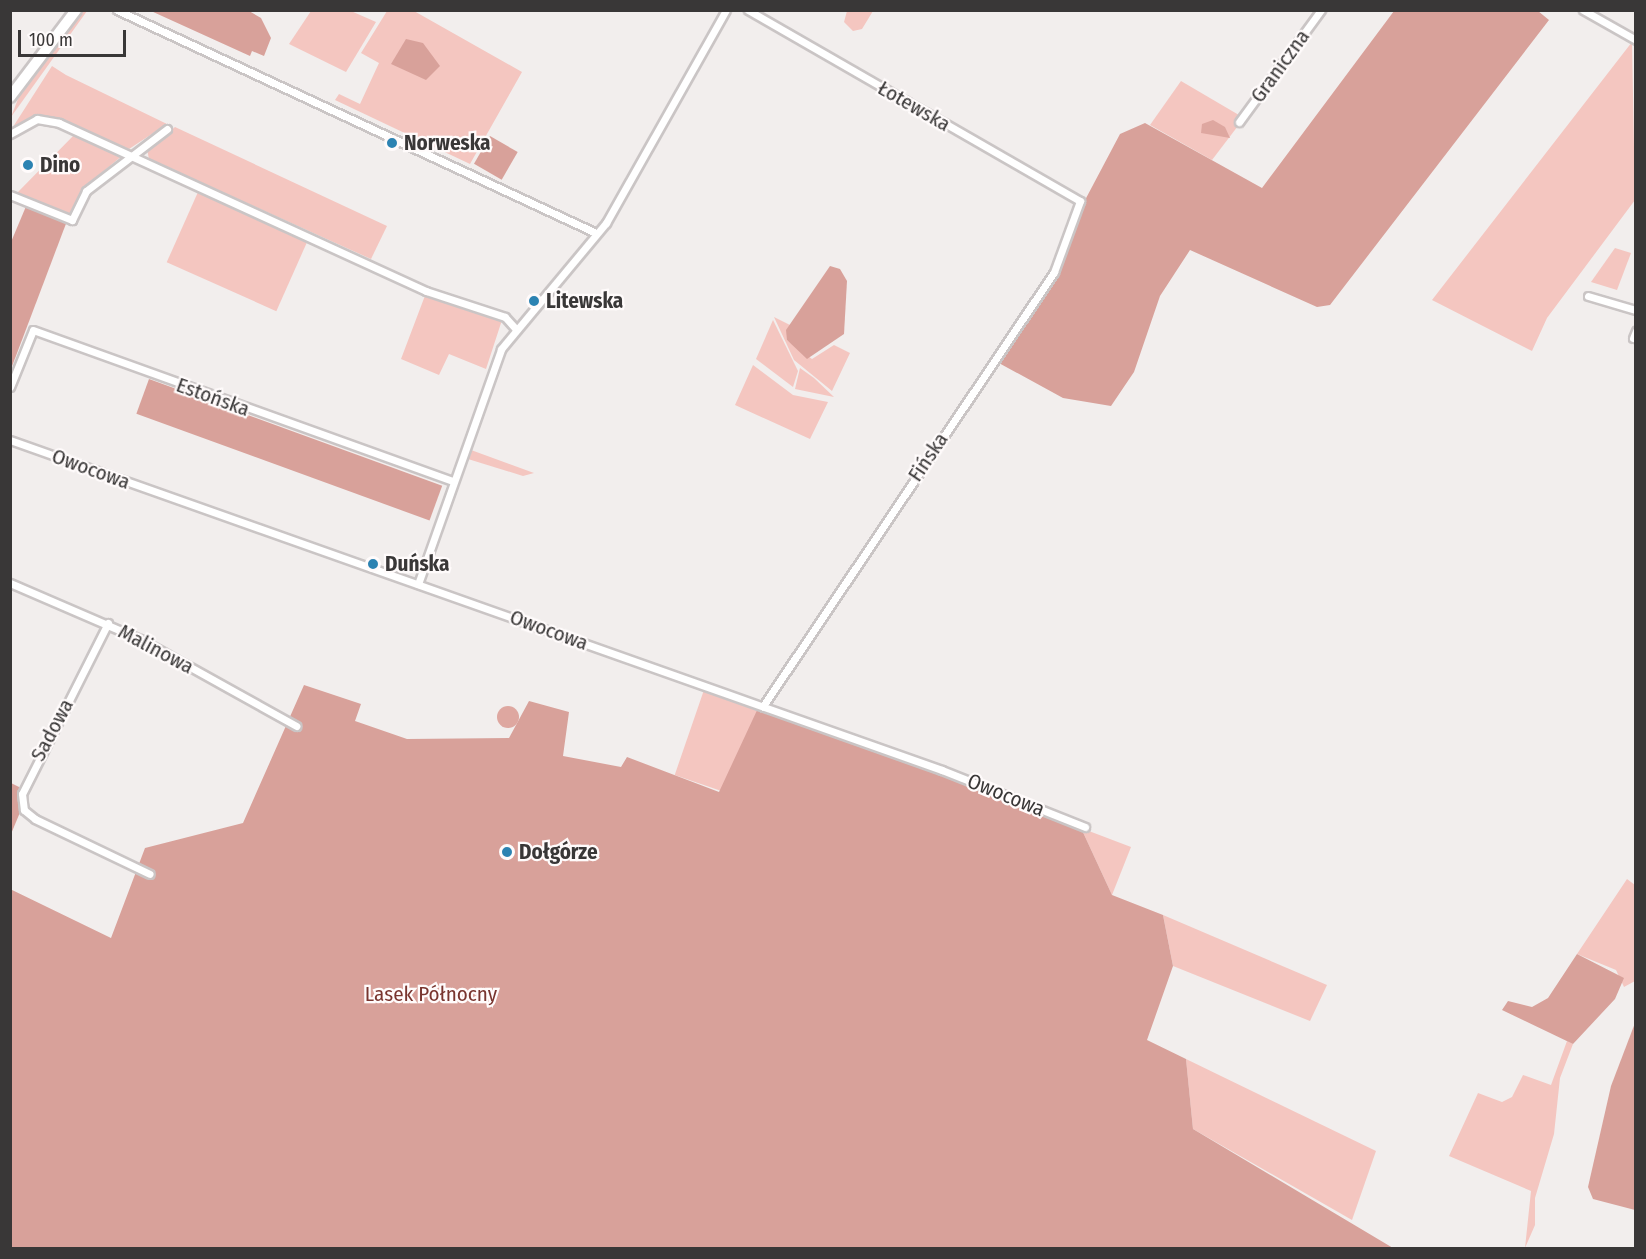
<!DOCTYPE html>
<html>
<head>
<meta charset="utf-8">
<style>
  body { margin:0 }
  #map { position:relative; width:1646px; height:1259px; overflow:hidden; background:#f2eeed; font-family:"Fira Sans Condensed",sans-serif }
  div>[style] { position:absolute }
  .green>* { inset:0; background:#f4c6c0; transform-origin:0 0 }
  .forest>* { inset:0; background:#d8a19a; transform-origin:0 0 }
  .water>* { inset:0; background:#dea7a0 }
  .round { border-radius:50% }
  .roads { filter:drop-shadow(2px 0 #cac5c5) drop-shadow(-2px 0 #cac5c5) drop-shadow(0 2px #cac5c5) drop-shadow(0 -2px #cac5c5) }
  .minor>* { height:7px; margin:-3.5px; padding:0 3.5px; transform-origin:3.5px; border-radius:3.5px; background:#fff }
  .secondary>* { height:10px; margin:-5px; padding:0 5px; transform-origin:5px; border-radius:5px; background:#fff }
  .dots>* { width:16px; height:16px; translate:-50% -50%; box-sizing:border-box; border:3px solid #fffbfb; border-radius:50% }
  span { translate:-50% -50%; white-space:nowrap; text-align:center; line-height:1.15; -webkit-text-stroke:4.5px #fffbfb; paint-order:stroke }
  .street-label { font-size:21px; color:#393737 }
  .poi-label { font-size:21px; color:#393737; font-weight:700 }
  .left { translate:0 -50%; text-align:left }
  .park-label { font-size:21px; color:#79352f }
  .frame { position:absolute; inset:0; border:12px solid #393737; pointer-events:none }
  .scale { position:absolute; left:18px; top:30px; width:108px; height:27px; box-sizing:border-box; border:3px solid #393737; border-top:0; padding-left:8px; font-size:18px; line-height:21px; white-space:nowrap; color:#393737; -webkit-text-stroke:4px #fffbfb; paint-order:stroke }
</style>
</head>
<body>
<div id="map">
  <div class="green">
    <div style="clip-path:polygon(81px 11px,87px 11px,11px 117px,23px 86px)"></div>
    <div style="clip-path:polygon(311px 11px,351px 11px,376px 22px,346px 72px,289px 44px)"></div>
    <div style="clip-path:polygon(387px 11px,414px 11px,522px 72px,470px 164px,335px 100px,339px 94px,360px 104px,379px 63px,361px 53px)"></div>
    <div style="clip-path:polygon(847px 11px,847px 10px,873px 11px,862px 29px,853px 31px,844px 22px)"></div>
    <div style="clip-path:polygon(1632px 42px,1635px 200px,1547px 318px,1532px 351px,1432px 300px)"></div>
    <div style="clip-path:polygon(52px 66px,66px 75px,167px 124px,129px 149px,37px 115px,11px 130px)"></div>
    <div style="clip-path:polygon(1181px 81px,1244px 118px,1212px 160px,1150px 125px)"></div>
    <div style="clip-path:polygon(175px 127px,387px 226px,371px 259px,149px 159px,147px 149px)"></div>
    <div style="clip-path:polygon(75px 134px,123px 155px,81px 190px,70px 215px,17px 193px)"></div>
    <div style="left:198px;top:192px;width:120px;height:77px;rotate:24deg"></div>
    <div style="clip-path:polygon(1615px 248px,1631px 253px,1617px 290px,1591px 282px)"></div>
    <div style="clip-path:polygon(426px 293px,502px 320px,486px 369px,449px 354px,439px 375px,401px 359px)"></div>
    <div style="clip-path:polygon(774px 317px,790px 325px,787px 340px,812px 359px,834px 345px,850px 353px,832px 391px,794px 360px)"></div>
    <div style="clip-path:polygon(773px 320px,798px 371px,793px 387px,756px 359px)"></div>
    <div style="clip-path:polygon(753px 365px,793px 395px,828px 402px,810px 439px,735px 405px)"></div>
    <div style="clip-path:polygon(800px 368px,814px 378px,834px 397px,795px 389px)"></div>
    <div style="clip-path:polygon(471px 450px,534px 473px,523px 476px,468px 459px)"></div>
    <div style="left:705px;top:687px;width:57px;height:93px;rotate:19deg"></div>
    <div style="clip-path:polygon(1081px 828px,1131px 847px,1112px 895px)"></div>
    <div style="clip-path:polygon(1627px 879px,1635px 885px,1635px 981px,1624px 987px,1616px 970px,1577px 954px)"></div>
    <div style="clip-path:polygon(1163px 915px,1327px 985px,1310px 1021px,1173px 966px)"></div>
    <div style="clip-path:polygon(1567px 1041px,1573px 1044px,1560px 1078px,1554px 1134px,1535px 1198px,1535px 1225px,1525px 1248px,1531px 1191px,1449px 1156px,1478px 1093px,1502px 1102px,1512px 1097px,1523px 1075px,1551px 1085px)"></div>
    <div style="clip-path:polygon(1186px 1059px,1376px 1151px,1352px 1220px,1193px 1129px)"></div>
  </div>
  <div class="forest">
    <div style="clip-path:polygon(151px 11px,249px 11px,261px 18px,271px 38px,264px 56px,252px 51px,250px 56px)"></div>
    <div style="clip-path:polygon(1394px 11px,1538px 11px,1549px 20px,1330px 305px,1317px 307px,1190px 250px,1160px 296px,1134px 372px,1111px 406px,1063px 398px,997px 362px,1057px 274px,1084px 202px,1120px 134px,1145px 123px,1262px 188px)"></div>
    <div style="clip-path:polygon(406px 39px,423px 43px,440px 66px,426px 80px,391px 64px)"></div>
    <div style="left:490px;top:136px;width:32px;height:32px;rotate:30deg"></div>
    <div style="clip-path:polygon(27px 204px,67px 221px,11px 369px,11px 242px)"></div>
    <div style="clip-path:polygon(830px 266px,840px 269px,847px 281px,844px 334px,807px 359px,787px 340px,786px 330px)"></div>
    <div style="left:149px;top:379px;width:312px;height:37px;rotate:20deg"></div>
    <div style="clip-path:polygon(304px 685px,361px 704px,355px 721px,407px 739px,509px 738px,529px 701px,569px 712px,563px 756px,621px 767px,627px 757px,719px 792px,759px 706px,1081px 828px,1112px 895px,1163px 915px,1173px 966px,1147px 1040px,1186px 1059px,1193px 1129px,1393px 1248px,11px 1248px,10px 889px,111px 938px,145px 848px,243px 823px)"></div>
    <div style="clip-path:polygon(11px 783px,19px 787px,21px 810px,11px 834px)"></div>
    <div style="clip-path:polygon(1577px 954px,1624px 978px,1615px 999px,1573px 1044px,1502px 1010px,1508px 1001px,1532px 1007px,1548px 998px)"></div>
    <div style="clip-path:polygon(1635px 1023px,1635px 1210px,1593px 1199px,1588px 1187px,1611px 1086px)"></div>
  </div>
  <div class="water">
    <div style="clip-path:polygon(1213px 120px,1225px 127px,1230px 138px,1201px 133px,1202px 124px)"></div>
    <div class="round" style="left:497px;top:706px;width:22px;height:22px"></div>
  </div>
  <div class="roads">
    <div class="minor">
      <div style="left:117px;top:10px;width:528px;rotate:24.96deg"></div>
      <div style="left:748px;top:10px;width:383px;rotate:29.9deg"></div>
      <div style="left:1080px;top:201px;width:76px;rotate:110.1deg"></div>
      <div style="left:1054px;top:272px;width:523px;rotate:123.84deg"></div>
      <div style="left:1583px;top:10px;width:61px;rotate:29.5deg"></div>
      <div style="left:1239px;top:122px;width:139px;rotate:-53.8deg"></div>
      <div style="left:10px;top:134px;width:31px;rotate:-29deg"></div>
      <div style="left:37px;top:119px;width:22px;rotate:10deg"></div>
      <div style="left:59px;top:123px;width:404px;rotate:24.6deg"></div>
      <div style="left:426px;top:291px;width:83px;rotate:18.2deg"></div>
      <div style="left:505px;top:317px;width:15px;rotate:48deg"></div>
      <div style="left:10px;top:195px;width:67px;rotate:22deg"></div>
      <div style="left:72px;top:220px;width:32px;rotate:-64deg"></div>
      <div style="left:86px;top:191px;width:102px;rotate:-37.4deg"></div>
      <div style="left:1588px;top:296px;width:50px;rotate:16.3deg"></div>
      <div style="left:1633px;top:338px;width:8px;rotate:-67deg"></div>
      <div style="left:10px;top:387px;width:61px;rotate:-68deg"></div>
      <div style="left:33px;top:330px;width:446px;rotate:19.8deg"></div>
      <div style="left:10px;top:440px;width:989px;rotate:19.5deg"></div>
      <div style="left:942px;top:770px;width:154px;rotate:21.7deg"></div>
      <div style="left:10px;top:583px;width:142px;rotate:23.3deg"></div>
      <div style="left:140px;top:639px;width:179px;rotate:29.1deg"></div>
      <div style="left:418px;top:584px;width:249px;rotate:-70.5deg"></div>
      <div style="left:501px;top:349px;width:164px;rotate:-50.2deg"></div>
      <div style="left:606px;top:223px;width:244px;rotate:-60.6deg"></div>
      <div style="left:108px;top:623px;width:191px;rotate:116.7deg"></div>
      <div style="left:22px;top:794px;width:16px;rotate:83deg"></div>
      <div style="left:24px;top:810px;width:14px;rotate:39deg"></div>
      <div style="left:35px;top:819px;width:127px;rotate:25.6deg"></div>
    </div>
    <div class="secondary">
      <div style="left:10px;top:97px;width:109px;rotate:-52.8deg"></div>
    </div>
  </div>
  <div class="dots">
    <div style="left:392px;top:143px;background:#2c83b2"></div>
    <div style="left:28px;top:165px;background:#2c83b2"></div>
    <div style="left:534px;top:301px;background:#2c83b2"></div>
    <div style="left:373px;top:564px;background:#2c83b2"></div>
    <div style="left:507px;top:852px;background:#2c83b2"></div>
  </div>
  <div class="street-label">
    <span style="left:1280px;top:66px;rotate:-54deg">Graniczna</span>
    <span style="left:914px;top:106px;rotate:30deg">Łotewska</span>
    <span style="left:213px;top:397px;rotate:20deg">Estońska</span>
    <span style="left:928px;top:457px;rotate:-56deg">Fińska</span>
    <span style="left:91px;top:469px;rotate:20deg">Owocowa</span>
    <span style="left:549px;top:630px;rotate:20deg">Owocowa</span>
    <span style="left:156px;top:649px;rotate:28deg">Malinowa</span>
    <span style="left:52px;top:730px;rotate:-62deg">Sadowa</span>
    <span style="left:1006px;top:795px;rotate:22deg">Owocowa</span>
  </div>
  <div class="poi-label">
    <span class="left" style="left:404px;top:143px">Norweska</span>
    <span class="left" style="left:40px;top:165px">Dino</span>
    <span class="left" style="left:546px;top:301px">Litewska</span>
    <span class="left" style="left:385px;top:564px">Duńska</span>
    <span class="left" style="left:519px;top:852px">Dołgórze</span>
  </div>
  <div class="park-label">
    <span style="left:431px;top:994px">Lasek Północny</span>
  </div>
  <div class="frame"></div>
  <div class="scale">100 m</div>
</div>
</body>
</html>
